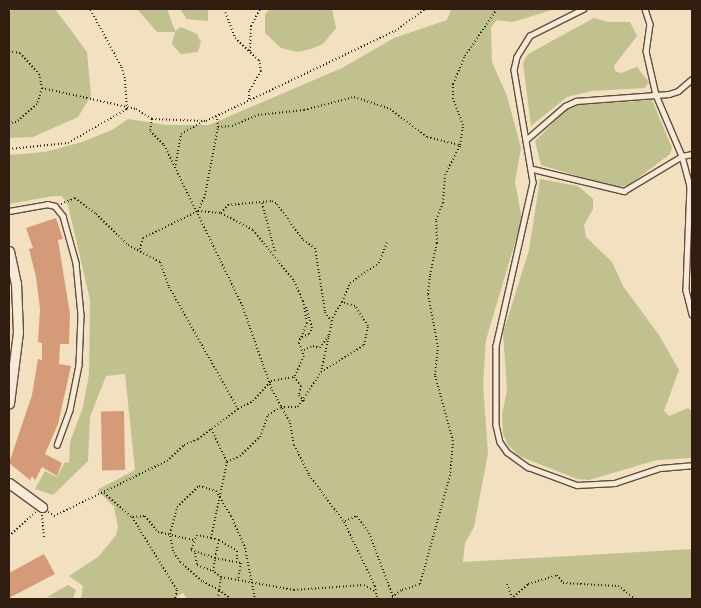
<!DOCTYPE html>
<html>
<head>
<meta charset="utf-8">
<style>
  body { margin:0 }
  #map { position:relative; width:701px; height:608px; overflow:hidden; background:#f2e0c1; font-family:"Libre Bodoni",serif }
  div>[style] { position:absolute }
  .green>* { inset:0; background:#c0c18f }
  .building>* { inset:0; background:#d59b79; transform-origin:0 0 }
  .path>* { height:2px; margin-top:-1px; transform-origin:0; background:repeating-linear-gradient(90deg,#301d10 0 1px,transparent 0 3.5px) }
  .roads { filter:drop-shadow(1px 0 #604e3c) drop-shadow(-1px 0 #604e3c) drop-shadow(0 1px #604e3c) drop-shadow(0 -1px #604e3c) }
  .service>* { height:4.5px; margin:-2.25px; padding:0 2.25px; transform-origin:2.25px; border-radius:2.25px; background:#f7ebd7 }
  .minor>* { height:9px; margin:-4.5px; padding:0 4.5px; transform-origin:4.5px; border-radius:4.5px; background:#f7ebd7 }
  span { translate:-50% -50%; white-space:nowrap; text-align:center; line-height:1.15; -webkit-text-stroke:4.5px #f7ebd7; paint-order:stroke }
  .frame { position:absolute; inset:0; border:10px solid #301d10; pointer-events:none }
</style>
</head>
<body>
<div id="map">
  <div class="green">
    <div style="clip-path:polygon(13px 9px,55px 9px,87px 52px,91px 96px,78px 117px,33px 137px,9px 138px,9px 12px)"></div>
    <div style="clip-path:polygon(137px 9px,167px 9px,175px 31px,181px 27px,197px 34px,201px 42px,198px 52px,181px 54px,172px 44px,175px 32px,157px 32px)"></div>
    <div style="clip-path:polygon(180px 9px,208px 9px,208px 21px,187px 19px)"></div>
    <div style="clip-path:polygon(270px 9px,332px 9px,336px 28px,323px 44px,311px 49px,297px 52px,281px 48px,265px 33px,265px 14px)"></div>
    <div style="clip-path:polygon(451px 9px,555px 9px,513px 22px,497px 20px,491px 27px,492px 62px,507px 96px,521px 148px,515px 182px,522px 219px,486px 340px,483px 384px,488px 453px,474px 527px,465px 543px,463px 562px,692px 549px,692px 599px,187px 599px,183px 593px,174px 599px,81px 599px,83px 586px,69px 576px,98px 557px,116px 535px,118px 527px,114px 507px,97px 490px,135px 470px,125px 374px,106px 376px,90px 417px,88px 461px,53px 495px,35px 489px,45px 471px,57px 477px,65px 462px,69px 463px,70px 442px,83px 407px,89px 374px,90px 300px,68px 205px,62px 196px,53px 196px,9px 204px,9px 155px,45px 152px,82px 142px,112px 130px,128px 119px,166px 125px,209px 125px,342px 68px,394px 38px,447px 20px)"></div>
    <div style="clip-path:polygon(594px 18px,608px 22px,630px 22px,637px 36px,614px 66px,615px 71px,621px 73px,637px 67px,649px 82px,645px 88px,592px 91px,567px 97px,531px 126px,523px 63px,528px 54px)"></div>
    <div style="clip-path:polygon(652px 100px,672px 148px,670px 154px,630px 184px,617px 188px,541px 165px,535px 141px,567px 109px,578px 105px)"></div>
    <div style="clip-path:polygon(540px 179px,578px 186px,593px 199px,593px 209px,584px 225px,586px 237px,612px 262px,623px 286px,659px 335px,679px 370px,664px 411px,669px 416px,688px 408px,692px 411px,692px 458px,657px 460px,589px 480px,577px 479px,519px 456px,508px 445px,503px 434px,502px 415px,507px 390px,503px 333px,529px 250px)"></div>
    <div style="clip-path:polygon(68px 585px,76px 590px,73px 599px,47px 597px)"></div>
  </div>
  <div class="building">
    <div style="clip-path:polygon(56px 218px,63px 239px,58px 240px,70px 314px,69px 344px,60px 344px,59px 364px,71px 366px,58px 424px,45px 454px,62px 463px,57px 476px,42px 467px,35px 480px,32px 476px,30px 480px,9px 463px,32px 395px,38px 359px,42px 360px,42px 343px,38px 342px,40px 309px,36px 277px,29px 249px,33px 248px,26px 228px)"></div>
    <div style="left:124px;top:411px;width:59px;height:23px;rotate:89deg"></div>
    <div style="clip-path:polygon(44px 554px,55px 574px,9px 598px,9px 573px)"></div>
  </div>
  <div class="path">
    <div style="left:224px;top:9px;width:31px;rotate:69deg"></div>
    <div style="left:235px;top:38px;width:33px;rotate:43deg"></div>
    <div style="left:259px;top:60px;width:11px;rotate:80deg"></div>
    <div style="left:261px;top:71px;width:23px;rotate:121deg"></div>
    <div style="left:249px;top:91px;width:10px;rotate:90deg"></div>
    <div style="left:9px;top:51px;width:11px;rotate:10deg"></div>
    <div style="left:20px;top:53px;width:28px;rotate:48deg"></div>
    <div style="left:39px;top:74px;width:14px;rotate:78deg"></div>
    <div style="left:42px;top:88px;width:17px;rotate:107deg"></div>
    <div style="left:37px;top:104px;width:28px;rotate:139deg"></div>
    <div style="left:16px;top:122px;width:7px;rotate:172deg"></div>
    <div style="left:250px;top:51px;width:25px;rotate:-88deg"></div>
    <div style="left:251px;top:26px;width:19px;rotate:-62deg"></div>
    <div style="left:42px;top:88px;width:96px;rotate:12.6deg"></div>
    <div style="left:136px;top:109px;width:19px;rotate:32deg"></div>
    <div style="left:152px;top:119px;width:54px;rotate:2.1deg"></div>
    <div style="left:206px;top:121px;width:209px;rotate:-25.5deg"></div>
    <div style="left:395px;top:31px;width:37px;rotate:-36deg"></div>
    <div style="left:152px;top:119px;width:12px;rotate:99deg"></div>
    <div style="left:150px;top:131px;width:20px;rotate:45deg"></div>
    <div style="left:164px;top:145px;width:178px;rotate:64deg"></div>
    <div style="left:242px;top:305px;width:90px;rotate:70.6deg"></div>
    <div style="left:272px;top:390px;width:38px;rotate:61deg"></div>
    <div style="left:290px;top:423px;width:22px;rotate:80deg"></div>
    <div style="left:294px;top:445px;width:34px;rotate:63deg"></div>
    <div style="left:309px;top:475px;width:59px;rotate:53.3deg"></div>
    <div style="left:344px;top:522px;width:71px;rotate:64.2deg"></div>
    <div style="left:375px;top:586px;width:13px;rotate:81deg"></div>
    <div style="left:218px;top:127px;width:14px;rotate:-4deg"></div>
    <div style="left:232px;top:126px;width:28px;rotate:-23deg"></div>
    <div style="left:258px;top:115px;width:46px;rotate:-6.2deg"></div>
    <div style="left:304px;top:110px;width:52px;rotate:-14.6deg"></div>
    <div style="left:354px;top:97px;width:38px;rotate:18deg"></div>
    <div style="left:390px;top:109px;width:46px;rotate:37.1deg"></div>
    <div style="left:427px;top:137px;width:34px;rotate:14deg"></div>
    <div style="left:9px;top:149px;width:59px;rotate:-5.8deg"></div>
    <div style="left:68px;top:143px;width:68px;rotate:-30deg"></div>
    <div style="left:127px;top:109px;width:31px;rotate:-94deg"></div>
    <div style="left:125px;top:78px;width:13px;rotate:-108deg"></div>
    <div style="left:121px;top:66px;width:65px;rotate:-118.5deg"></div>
    <div style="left:175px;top:168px;width:35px;rotate:-80deg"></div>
    <div style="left:181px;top:134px;width:25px;rotate:-29deg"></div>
    <div style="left:262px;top:203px;width:51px;rotate:75.1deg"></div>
    <div style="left:61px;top:204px;width:15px;rotate:-23deg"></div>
    <div style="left:75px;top:198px;width:26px;rotate:37deg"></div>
    <div style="left:96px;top:214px;width:45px;rotate:44.1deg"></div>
    <div style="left:128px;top:245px;width:36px;rotate:28deg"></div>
    <div style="left:160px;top:262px;width:27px;rotate:70deg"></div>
    <div style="left:169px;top:287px;width:140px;rotate:60.5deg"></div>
    <div style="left:238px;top:409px;width:17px;rotate:-28deg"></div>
    <div style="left:253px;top:401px;width:27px;rotate:-48deg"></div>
    <div style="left:271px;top:381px;width:23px;rotate:-10deg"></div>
    <div style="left:198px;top:211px;width:17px;rotate:-66deg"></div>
    <div style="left:205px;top:195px;width:69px;rotate:-79.2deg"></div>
    <div style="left:218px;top:127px;width:10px;rotate:-96deg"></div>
    <div style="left:221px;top:213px;width:36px;rotate:28deg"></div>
    <div style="left:253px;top:230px;width:65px;rotate:51.2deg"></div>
    <div style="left:294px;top:281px;width:22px;rotate:66deg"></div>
    <div style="left:303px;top:301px;width:22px;rotate:80deg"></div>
    <div style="left:307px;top:323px;width:22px;rotate:112deg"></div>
    <div style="left:299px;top:343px;width:14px;rotate:69deg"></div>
    <div style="left:304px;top:356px;width:23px;rotate:115deg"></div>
    <div style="left:294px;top:377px;width:11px;rotate:52deg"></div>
    <div style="left:301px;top:386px;width:9px;rotate:103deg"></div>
    <div style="left:299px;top:395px;width:8px;rotate:50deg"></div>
    <div style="left:140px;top:249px;width:11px;rotate:-75deg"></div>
    <div style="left:143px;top:238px;width:61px;rotate:-26.1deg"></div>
    <div style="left:198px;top:211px;width:23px;rotate:5deg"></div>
    <div style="left:221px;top:213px;width:11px;rotate:-49deg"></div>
    <div style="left:228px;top:205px;width:44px;rotate:-5.2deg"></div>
    <div style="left:272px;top:201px;width:6px;rotate:31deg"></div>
    <div style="left:277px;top:204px;width:44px;rotate:54.2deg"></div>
    <div style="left:303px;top:240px;width:14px;rotate:34deg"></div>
    <div style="left:315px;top:248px;width:65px;rotate:81.1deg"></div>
    <div style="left:325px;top:312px;width:11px;rotate:56deg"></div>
    <div style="left:342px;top:302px;width:21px;rotate:-67deg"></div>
    <div style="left:350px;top:283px;width:35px;rotate:-35deg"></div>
    <div style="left:379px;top:263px;width:22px;rotate:-69deg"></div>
    <div style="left:299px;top:339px;width:11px;rotate:-27deg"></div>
    <div style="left:309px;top:334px;width:7px;rotate:-63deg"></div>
    <div style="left:312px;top:328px;width:22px;rotate:-106deg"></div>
    <div style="left:304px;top:350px;width:10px;rotate:-24deg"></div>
    <div style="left:313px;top:346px;width:7px;rotate:16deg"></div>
    <div style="left:320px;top:348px;width:16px;rotate:-55deg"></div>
    <div style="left:211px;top:429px;width:37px;rotate:64deg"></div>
    <div style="left:227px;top:462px;width:78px;rotate:101.9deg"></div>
    <div style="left:211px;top:538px;width:8px;rotate:14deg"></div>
    <div style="left:227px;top:462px;width:14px;rotate:-25deg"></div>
    <div style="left:240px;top:456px;width:28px;rotate:-44deg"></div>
    <div style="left:260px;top:437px;width:23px;rotate:-70deg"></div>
    <div style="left:268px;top:415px;width:15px;rotate:-32deg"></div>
    <div style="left:281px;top:407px;width:17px"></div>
    <div style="left:298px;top:407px;width:42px;rotate:-56.7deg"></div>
    <div style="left:321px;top:372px;width:51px;rotate:-32.1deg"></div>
    <div style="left:364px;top:345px;width:19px;rotate:-78deg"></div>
    <div style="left:368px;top:326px;width:24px;rotate:-123deg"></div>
    <div style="left:355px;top:306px;width:14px;rotate:-163deg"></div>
    <div style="left:342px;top:302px;width:17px;rotate:121deg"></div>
    <div style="left:333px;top:317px;width:56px;rotate:102.3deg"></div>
    <div style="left:104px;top:493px;width:37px;rotate:41deg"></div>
    <div style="left:132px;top:517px;width:86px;rotate:58.3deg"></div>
    <div style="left:177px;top:590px;width:9px;rotate:103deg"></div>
    <div style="left:48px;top:512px;width:7px;rotate:34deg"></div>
    <div style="left:54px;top:516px;width:126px;rotate:-26deg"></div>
    <div style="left:167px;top:461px;width:23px;rotate:-43deg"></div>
    <div style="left:184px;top:445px;width:15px;rotate:-23deg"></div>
    <div style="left:198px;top:439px;width:50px;rotate:-36.9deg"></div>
    <div style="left:42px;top:515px;width:23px;rotate:85deg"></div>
    <div style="left:133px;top:517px;width:12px;rotate:-5deg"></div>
    <div style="left:145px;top:516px;width:21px;rotate:51deg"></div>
    <div style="left:158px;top:532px;width:36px;rotate:13deg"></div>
    <div style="left:345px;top:521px;width:13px;rotate:-23deg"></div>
    <div style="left:357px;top:516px;width:21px;rotate:55deg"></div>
    <div style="left:369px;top:533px;width:71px;rotate:69.3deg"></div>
    <div style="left:9px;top:536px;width:36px;rotate:-42deg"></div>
    <div style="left:211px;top:538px;width:14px;rotate:-168deg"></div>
    <div style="left:197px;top:535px;width:16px;rotate:112deg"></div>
    <div style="left:191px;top:550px;width:25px;rotate:18deg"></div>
    <div style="left:215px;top:558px;width:18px;rotate:-77deg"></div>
    <div style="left:219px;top:540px;width:21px;rotate:31deg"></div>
    <div style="left:237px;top:551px;width:11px;rotate:90deg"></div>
    <div style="left:195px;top:553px;width:12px;rotate:81deg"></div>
    <div style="left:197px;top:565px;width:17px;rotate:21deg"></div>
    <div style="left:221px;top:577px;width:10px;rotate:-143deg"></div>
    <div style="left:213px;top:571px;width:13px;rotate:-81deg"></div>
    <div style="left:215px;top:558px;width:26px;rotate:11deg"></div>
    <div style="left:241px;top:563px;width:17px;rotate:100deg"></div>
    <div style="left:507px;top:584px;width:14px;rotate:69deg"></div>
    <div style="left:218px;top:599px;width:9px;rotate:-84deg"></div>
    <div style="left:219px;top:590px;width:19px;rotate:-152deg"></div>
    <div style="left:202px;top:581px;width:29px;rotate:-139deg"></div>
    <div style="left:180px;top:562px;width:13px;rotate:-122deg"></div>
    <div style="left:173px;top:551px;width:17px;rotate:-100deg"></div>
    <div style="left:170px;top:534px;width:28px;rotate:-75deg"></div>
    <div style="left:177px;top:507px;width:30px;rotate:-44deg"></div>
    <div style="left:199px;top:486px;width:18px;rotate:16deg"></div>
    <div style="left:216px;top:491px;width:29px;rotate:59deg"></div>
    <div style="left:231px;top:516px;width:35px;rotate:66deg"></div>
    <div style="left:245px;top:548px;width:52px;rotate:78.9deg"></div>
    <div style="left:231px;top:599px;width:15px;rotate:-143deg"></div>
    <div style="left:219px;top:590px;width:13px;rotate:-81deg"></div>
    <div style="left:221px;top:577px;width:74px;rotate:10.1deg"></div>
    <div style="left:294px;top:590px;width:70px;rotate:-4.1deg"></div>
    <div style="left:364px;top:585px;width:13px;rotate:29deg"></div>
    <div style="left:389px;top:599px;width:16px;rotate:-35deg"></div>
    <div style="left:402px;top:590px;width:19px;rotate:-18deg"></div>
    <div style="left:420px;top:584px;width:112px;rotate:-74.5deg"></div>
    <div style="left:450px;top:476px;width:35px;rotate:-85deg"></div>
    <div style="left:453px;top:441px;width:68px;rotate:-105.3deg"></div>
    <div style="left:435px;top:375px;width:28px;rotate:-84deg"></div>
    <div style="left:438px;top:347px;width:54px;rotate:-100.7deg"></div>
    <div style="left:428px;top:294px;width:19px;rotate:-84deg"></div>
    <div style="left:430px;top:275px;width:33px;rotate:-78deg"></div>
    <div style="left:437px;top:243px;width:23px;rotate:-92deg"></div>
    <div style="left:436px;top:220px;width:18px;rotate:-68deg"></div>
    <div style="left:443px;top:203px;width:28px;rotate:-86deg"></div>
    <div style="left:445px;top:175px;width:34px;rotate:-63deg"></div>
    <div style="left:460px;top:145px;width:20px;rotate:-81deg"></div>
    <div style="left:463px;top:125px;width:28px;rotate:-111deg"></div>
    <div style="left:453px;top:99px;width:15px;rotate:-90deg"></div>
    <div style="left:453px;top:84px;width:30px;rotate:-67deg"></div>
    <div style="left:465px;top:56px;width:57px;rotate:-55.8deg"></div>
    <div style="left:511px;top:599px;width:23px;rotate:-41deg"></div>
    <div style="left:528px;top:584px;width:30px;rotate:-17deg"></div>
    <div style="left:557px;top:575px;width:10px;rotate:53deg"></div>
    <div style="left:563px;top:583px;width:55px;rotate:3.1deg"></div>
    <div style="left:618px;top:586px;width:22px;rotate:36deg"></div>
  </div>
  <div class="roads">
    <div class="service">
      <div style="left:584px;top:9px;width:60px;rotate:153.4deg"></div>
      <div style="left:530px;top:36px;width:25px;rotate:122deg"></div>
      <div style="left:517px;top:57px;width:13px;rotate:103deg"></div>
      <div style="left:514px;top:70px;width:114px;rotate:80.4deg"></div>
      <div style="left:533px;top:182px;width:168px;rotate:102.7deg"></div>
      <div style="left:496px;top:346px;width:79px;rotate:90deg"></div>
      <div style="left:496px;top:425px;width:17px;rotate:77deg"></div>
      <div style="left:500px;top:442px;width:12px;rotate:55deg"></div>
      <div style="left:507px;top:452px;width:26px;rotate:36deg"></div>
      <div style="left:528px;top:467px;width:52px;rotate:20.2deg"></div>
      <div style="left:577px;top:485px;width:38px;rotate:-3deg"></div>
      <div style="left:615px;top:483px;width:47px;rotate:-18.4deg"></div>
      <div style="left:660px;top:468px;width:32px;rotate:-5deg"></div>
      <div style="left:645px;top:9px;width:16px;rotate:72deg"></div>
      <div style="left:650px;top:24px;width:27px;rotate:98deg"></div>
      <div style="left:646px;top:51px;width:45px;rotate:77.2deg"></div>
      <div style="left:656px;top:95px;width:66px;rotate:66.9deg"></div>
      <div style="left:682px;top:156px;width:30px;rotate:75deg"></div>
      <div style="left:690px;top:185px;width:105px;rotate:92.2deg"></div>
      <div style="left:686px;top:290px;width:25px;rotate:76deg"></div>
      <div style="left:527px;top:139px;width:50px;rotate:-41deg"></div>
      <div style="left:565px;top:106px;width:12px;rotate:-24deg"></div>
      <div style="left:576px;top:101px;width:93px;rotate:-4.3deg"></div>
      <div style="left:669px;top:94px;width:9px;rotate:-18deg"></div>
      <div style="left:678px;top:91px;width:18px;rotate:-41deg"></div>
      <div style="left:533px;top:169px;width:94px;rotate:13.6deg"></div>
      <div style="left:624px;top:191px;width:68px;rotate:-31.1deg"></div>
      <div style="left:682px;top:156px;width:10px;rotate:-11deg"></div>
      <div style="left:9px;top:211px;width:39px;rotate:-10deg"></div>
      <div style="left:47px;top:204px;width:8px;rotate:14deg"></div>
      <div style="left:55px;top:206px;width:13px;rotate:51deg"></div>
      <div style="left:63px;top:216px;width:49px;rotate:74.5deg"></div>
      <div style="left:76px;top:263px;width:52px;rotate:84.5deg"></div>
      <div style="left:81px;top:315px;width:50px;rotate:92.3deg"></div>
      <div style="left:79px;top:365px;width:46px;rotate:101.3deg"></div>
      <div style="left:70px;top:410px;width:37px;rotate:110deg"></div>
    </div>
    <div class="minor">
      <div style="left:9px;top:251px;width:33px;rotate:78deg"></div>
      <div style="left:16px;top:283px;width:49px;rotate:87.7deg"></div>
      <div style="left:18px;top:332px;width:72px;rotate:97.2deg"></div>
      <div style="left:9px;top:483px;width:41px;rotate:36deg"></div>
    </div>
  </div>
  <div class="frame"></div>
</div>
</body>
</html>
